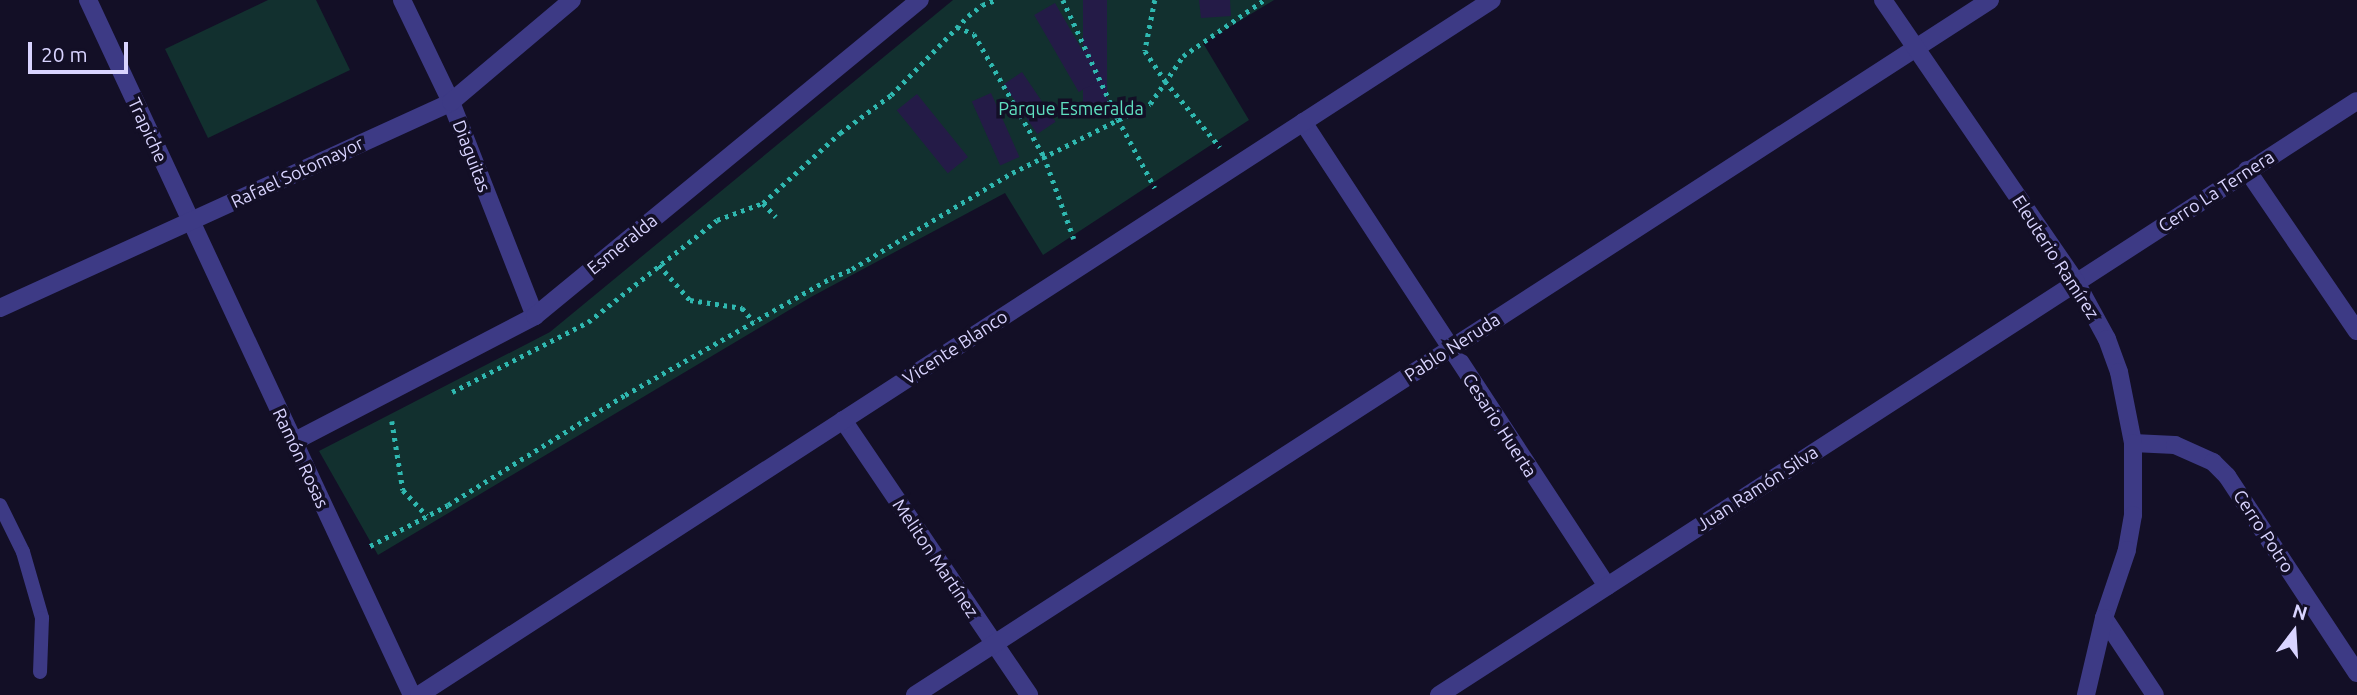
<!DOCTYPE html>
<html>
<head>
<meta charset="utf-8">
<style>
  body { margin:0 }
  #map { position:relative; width:2357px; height:695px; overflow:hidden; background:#130f26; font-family:Ubuntu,sans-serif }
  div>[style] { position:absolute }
  .green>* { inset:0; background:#12302f }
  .building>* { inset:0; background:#241b47; transform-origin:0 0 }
  .path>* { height:4.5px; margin-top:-2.25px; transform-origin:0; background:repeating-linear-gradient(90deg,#2fb8b0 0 3.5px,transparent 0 8.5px) }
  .service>* { height:14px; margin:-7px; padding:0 7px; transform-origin:7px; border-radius:7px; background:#3d3a85 }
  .minor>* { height:18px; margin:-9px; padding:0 9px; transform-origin:9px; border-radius:9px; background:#3d3a85 }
  .tertiary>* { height:18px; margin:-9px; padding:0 9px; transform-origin:9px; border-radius:9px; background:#3d3a85 }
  span { translate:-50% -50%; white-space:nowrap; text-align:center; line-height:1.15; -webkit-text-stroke:7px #130f26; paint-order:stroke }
  .park-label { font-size:18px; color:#5fe0c0 }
  .street-label { font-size:18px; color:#d9d4ff }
  .north { position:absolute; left:2259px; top:597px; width:70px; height:70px; -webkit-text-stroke:5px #130f26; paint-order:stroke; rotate:17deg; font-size:19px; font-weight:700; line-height:28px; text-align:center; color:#d9d4ff }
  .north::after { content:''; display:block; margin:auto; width:24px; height:32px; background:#d9d4ff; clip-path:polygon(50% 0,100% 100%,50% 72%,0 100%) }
  .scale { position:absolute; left:28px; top:42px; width:100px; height:32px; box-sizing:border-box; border:4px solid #d9d4ff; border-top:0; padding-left:9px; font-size:21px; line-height:24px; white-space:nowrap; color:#d9d4ff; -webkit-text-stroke:5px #130f26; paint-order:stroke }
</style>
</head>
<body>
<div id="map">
  <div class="green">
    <div style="clip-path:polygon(268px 0,316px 0,350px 70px,208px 138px,165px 49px)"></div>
    <div style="clip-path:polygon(953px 0,1274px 0,1203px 43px,1249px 120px,1043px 255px,1005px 193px,811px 297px,378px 555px,319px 451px,550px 332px)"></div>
  </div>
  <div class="building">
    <div style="left:1083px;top:0;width:24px;height:105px"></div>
    <div style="clip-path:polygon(1199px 0,1230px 0,1231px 16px,1201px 18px)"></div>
    <div style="left:1055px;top:3px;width:89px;height:24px;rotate:60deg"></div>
    <div style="left:1022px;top:72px;width:60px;height:22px;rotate:56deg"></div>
    <div style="left:991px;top:93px;width:70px;height:21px;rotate:66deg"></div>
    <div style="left:917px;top:94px;width:81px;height:26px;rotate:51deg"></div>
  </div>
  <div class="path">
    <div style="left:1063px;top:0;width:131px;rotate:65.2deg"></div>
    <div style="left:1118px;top:119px;width:78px;rotate:61.8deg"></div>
    <div style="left:1155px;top:0;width:52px;rotate:101.1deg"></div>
    <div style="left:1145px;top:51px;width:36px;rotate:56deg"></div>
    <div style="left:1165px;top:81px;width:86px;rotate:50.2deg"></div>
    <div style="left:957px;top:27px;width:18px;rotate:22deg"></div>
    <div style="left:974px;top:34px;width:141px;rotate:60.2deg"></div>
    <div style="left:1044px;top:156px;width:88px;rotate:70.1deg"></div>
    <div style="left:763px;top:203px;width:19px;rotate:47deg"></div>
    <div style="left:659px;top:265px;width:47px;rotate:48.5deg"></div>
    <div style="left:690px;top:300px;width:53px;rotate:8.7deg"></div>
    <div style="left:742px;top:308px;width:18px;rotate:49deg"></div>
    <div style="left:452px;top:392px;width:153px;rotate:-27.2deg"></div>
    <div style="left:588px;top:322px;width:164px;rotate:-38.3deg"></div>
    <div style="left:717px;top:220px;width:49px;rotate:-20.3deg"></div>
    <div style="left:763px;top:203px;width:104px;rotate:-42.3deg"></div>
    <div style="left:840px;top:133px;width:64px;rotate:-36.7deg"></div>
    <div style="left:891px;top:95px;width:110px;rotate:-45.7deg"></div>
    <div style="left:968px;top:16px;width:18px;rotate:-38deg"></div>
    <div style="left:982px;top:5px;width:15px;rotate:-20deg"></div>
    <div style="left:392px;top:421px;width:70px;rotate:80.9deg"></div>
    <div style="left:403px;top:490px;width:35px;rotate:47deg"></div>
    <div style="left:370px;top:546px;width:88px;rotate:-27.7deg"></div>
    <div style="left:448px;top:505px;width:208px;rotate:-31.9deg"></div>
    <div style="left:625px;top:395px;width:237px;rotate:-29.6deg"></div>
    <div style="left:831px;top:278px;width:23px;rotate:-23deg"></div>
    <div style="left:852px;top:269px;width:187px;rotate:-31deg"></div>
    <div style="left:1012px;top:173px;width:154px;rotate:-26.6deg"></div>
    <div style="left:1150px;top:104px;width:58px;rotate:-55.5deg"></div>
    <div style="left:1183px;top:56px;width:98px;rotate:-34.7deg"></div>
  </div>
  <div class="service">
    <div style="left:0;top:505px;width:52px;rotate:63.9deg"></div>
    <div style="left:23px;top:552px;width:69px;rotate:73.9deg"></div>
    <div style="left:42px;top:618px;width:54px;rotate:92.1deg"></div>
  </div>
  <div class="minor">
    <div style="left:88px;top:0;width:767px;rotate:65.01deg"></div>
    <div style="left:402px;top:0;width:113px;rotate:64.3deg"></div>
    <div style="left:451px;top:102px;width:230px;rotate:68.6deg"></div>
    <div style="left:1303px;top:122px;width:555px;rotate:56.77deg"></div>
    <div style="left:2247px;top:170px;width:195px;rotate:55.7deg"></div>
    <div style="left:0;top:308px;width:496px;rotate:-24.5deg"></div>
    <div style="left:451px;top:102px;width:158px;rotate:-40.1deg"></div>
    <div style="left:843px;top:420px;width:332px;rotate:55.9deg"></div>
    <div style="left:293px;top:442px;width:273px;rotate:-27.5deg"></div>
    <div style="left:535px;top:316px;width:498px;rotate:-39.4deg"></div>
    <div style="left:2133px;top:443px;width:42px;rotate:2.7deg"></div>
    <div style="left:2175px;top:445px;width:42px;rotate:24.1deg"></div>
    <div style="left:2213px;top:462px;width:20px;rotate:45deg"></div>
    <div style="left:2227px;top:476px;width:236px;rotate:56.6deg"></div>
    <div style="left:2104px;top:618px;width:92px;rotate:56.5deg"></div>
    <div style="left:419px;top:695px;width:1278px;rotate:-32.93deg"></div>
    <div style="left:915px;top:695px;width:1280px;rotate:-32.88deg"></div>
    <div style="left:1439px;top:695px;width:1093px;rotate:-32.91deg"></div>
  </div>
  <div class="tertiary">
    <div style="left:1883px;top:0;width:342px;rotate:55.6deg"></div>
    <div style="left:2076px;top:282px;width:65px;rotate:61.5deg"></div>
    <div style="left:2107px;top:339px;width:35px;rotate:70deg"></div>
    <div style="left:2119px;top:372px;width:72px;rotate:78.8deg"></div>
    <div style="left:2133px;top:443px;width:72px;rotate:90deg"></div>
    <div style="left:2133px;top:515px;width:36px;rotate:100deg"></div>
    <div style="left:2127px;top:550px;width:72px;rotate:108.7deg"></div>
    <div style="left:2104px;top:618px;width:79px;rotate:103.2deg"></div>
  </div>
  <div class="park-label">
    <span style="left:1071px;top:108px">Parque Esmeralda</span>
  </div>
  <div class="street-label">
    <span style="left:148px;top:130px;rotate:65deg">Trapiche</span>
    <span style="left:472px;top:156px;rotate:69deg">Diaguitas</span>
    <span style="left:297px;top:172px;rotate:-25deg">Rafael Sotomayor</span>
    <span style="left:2216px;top:191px;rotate:-33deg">Cerro La Ternera</span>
    <span style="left:622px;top:244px;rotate:-39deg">Esmeralda</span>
    <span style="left:2056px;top:257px;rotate:57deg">Eleuterio Ramírez</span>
    <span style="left:955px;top:347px;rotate:-33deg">Vicente Blanco</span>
    <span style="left:1452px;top:347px;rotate:-33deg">Pablo Neruda</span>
    <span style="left:1500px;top:425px;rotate:57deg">Cesario Huerta</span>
    <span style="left:301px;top:458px;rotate:65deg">Ramón Rosas</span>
    <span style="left:1757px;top:488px;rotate:-33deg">Juan Ramón Silva</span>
    <span style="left:2264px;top:531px;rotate:57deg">Cerro Potro</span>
    <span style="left:936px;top:558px;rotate:56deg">Meliton Martínez</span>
  </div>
  <div class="north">N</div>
  <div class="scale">20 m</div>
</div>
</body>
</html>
